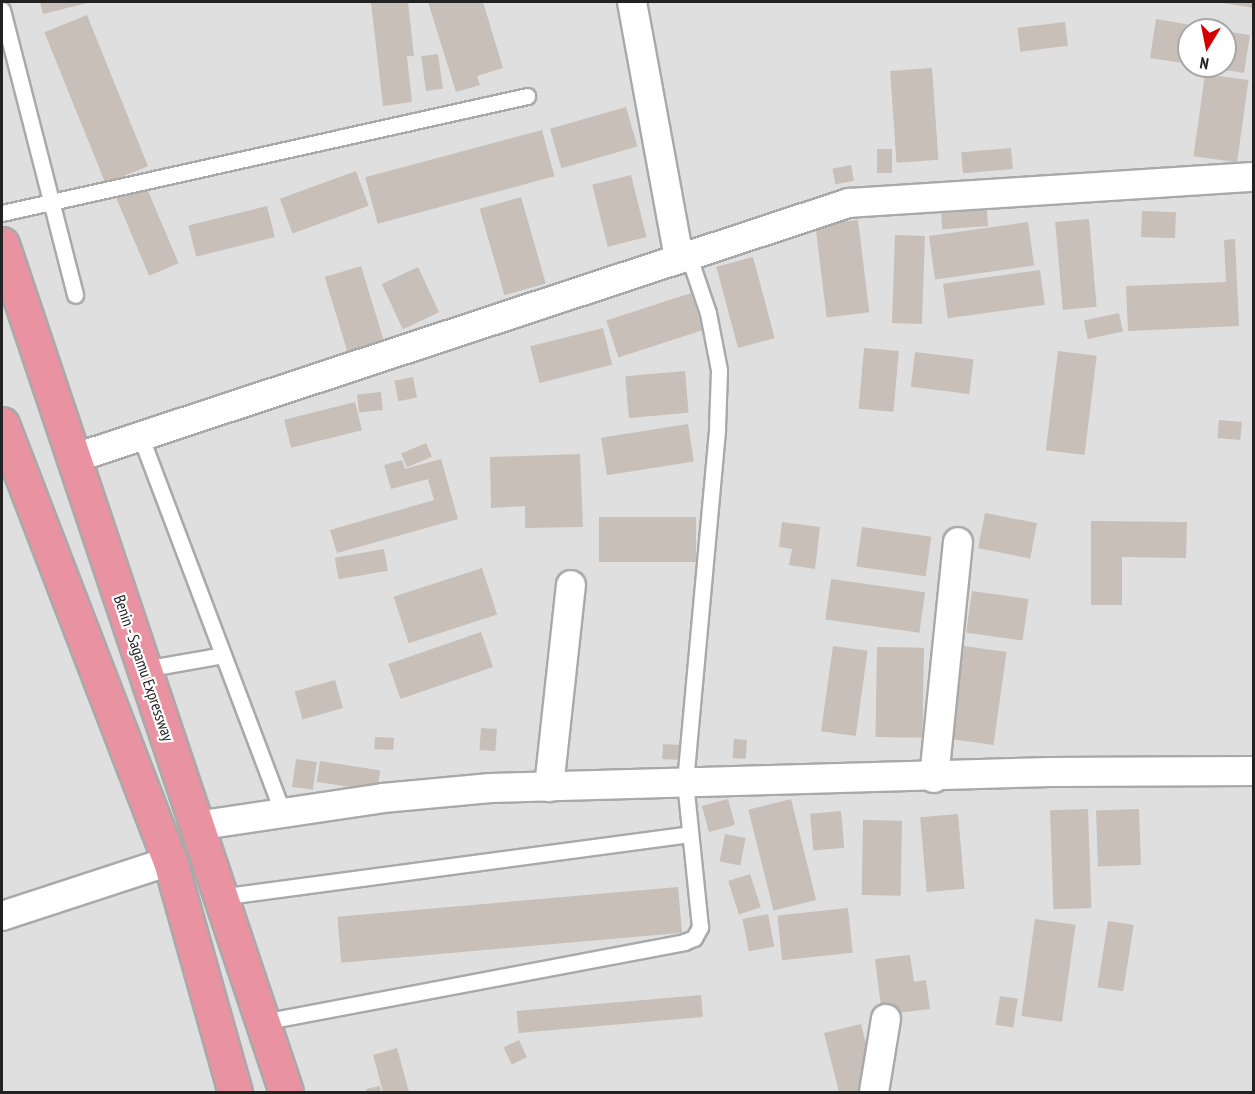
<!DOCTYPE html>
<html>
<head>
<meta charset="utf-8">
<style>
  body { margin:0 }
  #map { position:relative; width:1255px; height:1094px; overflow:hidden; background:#f2efe9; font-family:"PT Sans Narrow",sans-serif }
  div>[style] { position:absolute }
  .residential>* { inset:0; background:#e0dfdf }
  .building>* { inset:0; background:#c7bfb8; transform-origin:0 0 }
  .roads { filter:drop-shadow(2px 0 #a9a9a9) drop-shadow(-2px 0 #a9a9a9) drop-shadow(0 2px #a9a9a9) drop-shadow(0 -2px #a9a9a9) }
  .lane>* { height:15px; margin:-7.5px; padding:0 7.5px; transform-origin:7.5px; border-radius:7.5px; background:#fff }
  .street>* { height:28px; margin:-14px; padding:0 14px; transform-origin:14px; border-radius:14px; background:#fff }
  .highway>* { height:33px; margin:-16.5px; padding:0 16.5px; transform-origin:16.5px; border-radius:16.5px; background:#e892a2 }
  span { translate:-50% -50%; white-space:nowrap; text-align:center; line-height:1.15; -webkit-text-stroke:4.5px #fff; paint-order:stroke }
  .street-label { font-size:16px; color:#222 }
  .frame { position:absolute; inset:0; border:3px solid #222; pointer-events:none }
  .north { position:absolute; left:1177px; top:18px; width:60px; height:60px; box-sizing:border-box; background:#fff; border:2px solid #a7a7a7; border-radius:50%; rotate:190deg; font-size:16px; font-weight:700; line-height:24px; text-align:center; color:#222 }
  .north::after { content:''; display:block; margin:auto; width:21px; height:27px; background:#d40000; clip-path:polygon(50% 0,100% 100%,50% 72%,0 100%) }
</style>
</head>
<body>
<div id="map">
  <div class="residential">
    <div style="clip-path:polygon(evenodd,2px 2px,1253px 2px,1253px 1092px,2px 1092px,2px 2px,1189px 30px,1225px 30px,1225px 66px,1189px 66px,1189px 30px)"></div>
  </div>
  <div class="building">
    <div style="clip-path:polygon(40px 2px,91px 2px,43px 14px)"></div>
    <div style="clip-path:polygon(408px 2px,414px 56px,407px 56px,412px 102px,383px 106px,371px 3px)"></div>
    <div style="clip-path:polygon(428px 2px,483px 2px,503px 68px,477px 76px,480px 85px,456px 92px)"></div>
    <div style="clip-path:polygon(1223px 2px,1254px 2px,1254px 8px,1223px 3px)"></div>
    <div style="left:87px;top:15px;width:163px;height:46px;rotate:68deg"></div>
    <div style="clip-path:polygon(1156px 19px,1214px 29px,1214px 30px,1189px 30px,1189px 64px,1150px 58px)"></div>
    <div style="left:1065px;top:22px;width:24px;height:48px;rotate:83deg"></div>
    <div style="clip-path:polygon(1225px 31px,1250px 35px,1244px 73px,1207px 67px,1225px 66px)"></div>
    <div style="left:438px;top:54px;width:35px;height:17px;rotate:82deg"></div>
    <div style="left:932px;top:68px;width:92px;height:42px;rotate:86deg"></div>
    <div style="left:1205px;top:74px;width:44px;height:83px;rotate:8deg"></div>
    <div style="left:626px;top:107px;width:41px;height:79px;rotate:74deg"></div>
    <div style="left:542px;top:130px;width:48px;height:183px;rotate:75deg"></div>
    <div style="left:1011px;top:148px;width:21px;height:50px;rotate:85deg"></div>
    <div style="left:877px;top:149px;width:15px;height:24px"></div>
    <div style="left:851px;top:165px;width:16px;height:19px;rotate:79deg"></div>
    <div style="left:356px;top:171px;width:37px;height:81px;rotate:70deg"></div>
    <div style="left:631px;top:175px;width:64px;height:40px;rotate:76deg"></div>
    <div style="left:145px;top:184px;width:86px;height:32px;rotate:67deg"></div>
    <div style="left:521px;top:197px;width:90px;height:43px;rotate:74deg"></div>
    <div style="left:267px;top:206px;width:32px;height:81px;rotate:76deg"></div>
    <div style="left:987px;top:210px;width:16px;height:46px;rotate:86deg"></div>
    <div style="left:1142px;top:211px;width:34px;height:26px;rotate:2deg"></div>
    <div style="left:1089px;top:219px;width:88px;height:34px;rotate:85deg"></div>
    <div style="left:858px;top:220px;width:93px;height:43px;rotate:83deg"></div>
    <div style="left:1028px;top:222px;width:44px;height:100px;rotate:82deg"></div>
    <div style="left:895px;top:235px;width:30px;height:88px;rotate:2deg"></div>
    <div style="clip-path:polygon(1235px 239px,1239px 326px,1128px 331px,1126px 286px,1226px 282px,1224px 240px)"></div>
    <div style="left:753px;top:257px;width:84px;height:38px;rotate:75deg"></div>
    <div style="left:361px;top:266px;width:84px;height:38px;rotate:73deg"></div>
    <div style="left:418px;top:267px;width:50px;height:40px;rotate:65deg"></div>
    <div style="left:1040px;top:270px;width:35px;height:98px;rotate:82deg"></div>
    <div style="left:691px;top:293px;width:39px;height:89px;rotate:72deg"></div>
    <div style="left:1119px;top:313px;width:19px;height:36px;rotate:78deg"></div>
    <div style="left:603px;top:328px;width:38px;height:75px;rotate:76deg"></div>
    <div style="left:864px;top:348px;width:35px;height:61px;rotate:5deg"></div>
    <div style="left:1058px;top:351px;width:39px;height:100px;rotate:7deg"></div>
    <div style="left:915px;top:352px;width:59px;height:35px;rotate:7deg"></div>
    <div style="left:685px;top:371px;width:42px;height:60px;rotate:85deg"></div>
    <div style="left:413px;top:377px;width:21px;height:19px;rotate:79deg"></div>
    <div style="left:381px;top:392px;width:18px;height:24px;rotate:84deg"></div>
    <div style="left:355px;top:402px;width:29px;height:73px;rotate:76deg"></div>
    <div style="left:1219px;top:420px;width:23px;height:18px;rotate:5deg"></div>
    <div style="left:688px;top:424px;width:38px;height:88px;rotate:81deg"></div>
    <div style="left:426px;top:443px;width:15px;height:27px;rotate:67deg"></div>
    <div style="clip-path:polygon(580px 454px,583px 527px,525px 528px,525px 506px,491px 508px,490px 457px)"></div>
    <div style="clip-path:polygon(441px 459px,458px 519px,337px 553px,330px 530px,434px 500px,428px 479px,391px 489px,384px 465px,402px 460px,405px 469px)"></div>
    <div style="left:985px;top:513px;width:53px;height:36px;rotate:11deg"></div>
    <div style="left:696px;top:517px;width:45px;height:97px;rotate:90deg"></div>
    <div style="clip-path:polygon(1091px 521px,1187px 522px,1186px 558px,1122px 557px,1122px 605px,1091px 605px)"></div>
    <div style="clip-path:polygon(782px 522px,820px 527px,815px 569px,789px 565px,792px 549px,779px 547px)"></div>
    <div style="left:862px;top:527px;width:70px;height:40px;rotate:8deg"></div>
    <div style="left:384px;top:549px;width:22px;height:50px;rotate:80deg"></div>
    <div style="left:482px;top:568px;width:49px;height:93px;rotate:72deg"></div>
    <div style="left:831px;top:579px;width:95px;height:41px;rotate:8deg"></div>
    <div style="left:972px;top:591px;width:57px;height:42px;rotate:8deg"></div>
    <div style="left:481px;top:632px;width:37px;height:98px;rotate:71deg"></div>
    <div style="left:833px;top:646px;width:35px;height:86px;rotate:8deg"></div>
    <div style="left:964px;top:646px;width:43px;height:94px;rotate:8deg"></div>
    <div style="left:877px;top:647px;width:47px;height:90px;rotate:1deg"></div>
    <div style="left:335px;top:680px;width:29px;height:42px;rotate:74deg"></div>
    <div style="left:481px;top:728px;width:16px;height:22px;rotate:4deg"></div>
    <div style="left:375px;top:737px;width:19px;height:12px;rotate:3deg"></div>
    <div style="left:734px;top:739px;width:13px;height:19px;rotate:4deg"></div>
    <div style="left:663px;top:744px;width:18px;height:15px;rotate:3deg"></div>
    <div style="left:296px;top:759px;width:21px;height:28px;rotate:8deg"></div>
    <div style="left:320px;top:761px;width:61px;height:21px;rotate:9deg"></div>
    <div style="left:728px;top:799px;width:27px;height:27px;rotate:75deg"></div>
    <div style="left:791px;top:799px;width:104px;height:44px;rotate:76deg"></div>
    <div style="left:1088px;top:809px;width:99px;height:38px;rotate:88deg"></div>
    <div style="left:1139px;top:809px;width:56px;height:43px;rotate:88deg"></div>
    <div style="left:841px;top:811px;width:37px;height:31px;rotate:85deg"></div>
    <div style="left:958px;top:814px;width:75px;height:38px;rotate:85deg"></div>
    <div style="left:863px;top:820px;width:39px;height:75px;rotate:1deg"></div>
    <div style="left:725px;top:834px;width:21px;height:28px;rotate:11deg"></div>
    <div style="left:750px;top:874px;width:35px;height:23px;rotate:72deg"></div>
    <div style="left:678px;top:887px;width:46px;height:342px;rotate:85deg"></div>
    <div style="left:848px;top:908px;width:45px;height:71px;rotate:84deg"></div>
    <div style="left:768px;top:914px;width:33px;height:26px;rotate:79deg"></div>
    <div style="left:1035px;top:919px;width:41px;height:98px;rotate:8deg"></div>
    <div style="left:1108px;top:921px;width:26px;height:67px;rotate:9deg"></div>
    <div style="clip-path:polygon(910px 955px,914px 982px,926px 980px,930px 1009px,882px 1015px,875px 959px)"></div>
    <div style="left:701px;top:995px;width:22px;height:185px;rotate:85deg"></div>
    <div style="left:1000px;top:996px;width:18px;height:29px;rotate:9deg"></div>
    <div style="clip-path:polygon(861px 1024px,878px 1092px,839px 1092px,824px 1033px)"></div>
    <div style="left:519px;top:1040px;width:19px;height:17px;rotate:65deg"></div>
    <div style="clip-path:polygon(397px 1048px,409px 1092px,383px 1092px,373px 1055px)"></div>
    <div style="clip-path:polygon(380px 1086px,381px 1092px,366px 1092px,366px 1089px)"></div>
  </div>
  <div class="roads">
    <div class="lane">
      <div style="left:2px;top:10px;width:294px;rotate:75.6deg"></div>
      <div style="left:2px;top:213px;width:538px;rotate:-12.56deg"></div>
      <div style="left:140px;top:435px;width:404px;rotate:69.3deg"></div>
      <div style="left:144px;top:669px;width:80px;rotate:-10deg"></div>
      <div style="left:219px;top:897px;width:475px;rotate:-7.6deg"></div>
      <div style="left:262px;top:1022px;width:430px;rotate:-10.7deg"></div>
      <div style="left:684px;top:942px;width:11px;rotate:-22deg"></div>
      <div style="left:694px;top:938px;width:13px;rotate:-61deg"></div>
      <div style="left:700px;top:927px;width:146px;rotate:-95.9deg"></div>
      <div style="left:685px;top:782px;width:355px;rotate:-84.8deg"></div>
      <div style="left:717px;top:428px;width:58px;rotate:-88deg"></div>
      <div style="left:719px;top:370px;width:58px;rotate:-100.9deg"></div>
      <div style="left:708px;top:313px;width:62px;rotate:-108.7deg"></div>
    </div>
    <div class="street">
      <div style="left:632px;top:2px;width:259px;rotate:79.6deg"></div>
      <div style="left:72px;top:459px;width:818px;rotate:-18.24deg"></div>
      <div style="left:849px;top:203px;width:406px;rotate:-3.7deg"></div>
      <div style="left:934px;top:778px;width:237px;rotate:-84.2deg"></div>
      <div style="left:549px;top:787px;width:203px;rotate:-83.8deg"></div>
      <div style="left:196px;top:826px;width:189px;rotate:-8.5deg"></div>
      <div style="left:383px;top:798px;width:108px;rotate:-5.3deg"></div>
      <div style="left:491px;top:788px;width:560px;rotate:-1.64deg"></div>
      <div style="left:1051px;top:772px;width:203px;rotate:-0.3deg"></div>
      <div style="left:2px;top:916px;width:177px;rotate:-18.1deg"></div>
      <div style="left:874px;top:1092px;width:74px;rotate:-80.7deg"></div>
    </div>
    <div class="highway">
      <div style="left:2px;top:244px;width:894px;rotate:71.48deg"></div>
      <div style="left:2px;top:424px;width:468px;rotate:69deg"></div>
      <div style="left:170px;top:861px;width:240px;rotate:74.3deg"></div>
    </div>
  </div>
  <div class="street-label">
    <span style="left:144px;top:668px;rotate:71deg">Benin - Sagamu Expressway</span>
  </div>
  <div class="frame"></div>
  <div class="north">N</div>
</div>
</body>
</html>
